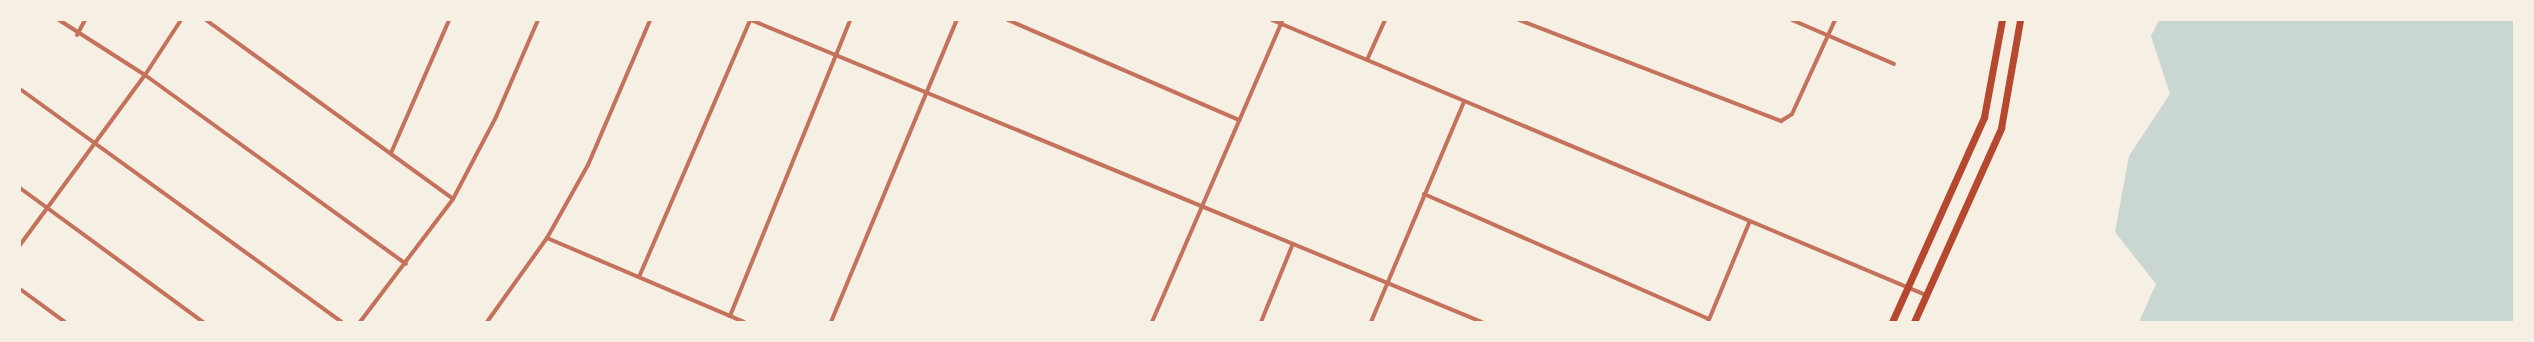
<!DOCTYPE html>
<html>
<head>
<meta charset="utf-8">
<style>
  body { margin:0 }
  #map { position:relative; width:2534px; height:342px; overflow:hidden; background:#f6efe4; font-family:Signika,sans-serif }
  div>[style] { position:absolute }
  .water>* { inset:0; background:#c9d6d2 }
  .minor>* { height:4px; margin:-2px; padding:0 2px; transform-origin:2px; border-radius:2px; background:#c5725c }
  .primary>* { height:7px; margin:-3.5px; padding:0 3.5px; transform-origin:3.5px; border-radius:3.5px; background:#b5482f }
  span { translate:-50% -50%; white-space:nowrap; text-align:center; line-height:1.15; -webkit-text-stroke:3px #f6efe4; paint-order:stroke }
  .frame { position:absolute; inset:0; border:21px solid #f6efe4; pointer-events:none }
</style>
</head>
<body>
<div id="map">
  <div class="water">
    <div style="clip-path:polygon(2159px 20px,2514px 20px,2514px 322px,2139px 322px,2156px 284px,2115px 232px,2129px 156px,2170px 94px,2151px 36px)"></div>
  </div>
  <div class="minor">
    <div style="left:59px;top:20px;width:102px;rotate:32.6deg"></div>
    <div style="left:145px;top:75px;width:322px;rotate:35.9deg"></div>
    <div style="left:206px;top:20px;width:305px;rotate:35.9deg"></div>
    <div style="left:751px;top:20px;width:791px;rotate:22.45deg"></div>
    <div style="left:1008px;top:20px;width:252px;rotate:23.4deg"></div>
    <div style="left:1272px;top:20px;width:709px;rotate:22.81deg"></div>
    <div style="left:1519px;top:20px;width:281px;rotate:21.1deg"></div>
    <div style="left:1781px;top:121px;width:13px;rotate:-32deg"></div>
    <div style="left:1792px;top:114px;width:103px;rotate:-65.4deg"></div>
    <div style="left:1792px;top:20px;width:111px;rotate:23.3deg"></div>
    <div style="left:77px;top:35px;width:17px;rotate:-62deg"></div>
    <div style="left:1367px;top:60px;width:44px;rotate:-65.8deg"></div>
    <div style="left:20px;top:89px;width:397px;rotate:35.9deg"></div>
    <div style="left:391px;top:153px;width:145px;rotate:-66.4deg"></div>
    <div style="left:20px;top:188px;width:227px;rotate:36.2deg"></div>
    <div style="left:1424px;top:194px;width:311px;rotate:23.7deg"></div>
    <div style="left:547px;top:238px;width:214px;rotate:23.1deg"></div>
    <div style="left:20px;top:245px;width:211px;rotate:-53.7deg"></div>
    <div style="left:145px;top:75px;width:66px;rotate:-56.8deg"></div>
    <div style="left:639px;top:277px;width:280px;rotate:-66.6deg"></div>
    <div style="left:20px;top:289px;width:56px;rotate:36.3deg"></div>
    <div style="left:730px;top:316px;width:319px;rotate:-67.9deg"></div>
    <div style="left:360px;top:322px;width:154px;rotate:-52.9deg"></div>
    <div style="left:453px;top:199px;width:93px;rotate:-62.3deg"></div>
    <div style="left:496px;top:117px;width:106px;rotate:-66.6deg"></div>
    <div style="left:487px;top:322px;width:103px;rotate:-54.5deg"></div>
    <div style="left:547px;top:238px;width:84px;rotate:-60.7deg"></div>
    <div style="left:588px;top:165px;width:158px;rotate:-66.8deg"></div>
    <div style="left:831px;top:322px;width:327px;rotate:-67.4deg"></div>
    <div style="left:1152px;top:322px;width:329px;rotate:-66.6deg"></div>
    <div style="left:1261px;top:322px;width:82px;rotate:-67.8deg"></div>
    <div style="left:1371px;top:322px;width:239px;rotate:-67.1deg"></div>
    <div style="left:1708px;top:322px;width:107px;rotate:-67.5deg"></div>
  </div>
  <div class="primary">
    <div style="left:1892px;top:322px;width:225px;rotate:-65.8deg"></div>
    <div style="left:1984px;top:117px;width:99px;rotate:-79.5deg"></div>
    <div style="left:1914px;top:322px;width:213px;rotate:-65.8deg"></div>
    <div style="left:2001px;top:128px;width:110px;rotate:-80deg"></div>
  </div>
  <div class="frame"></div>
</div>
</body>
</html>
